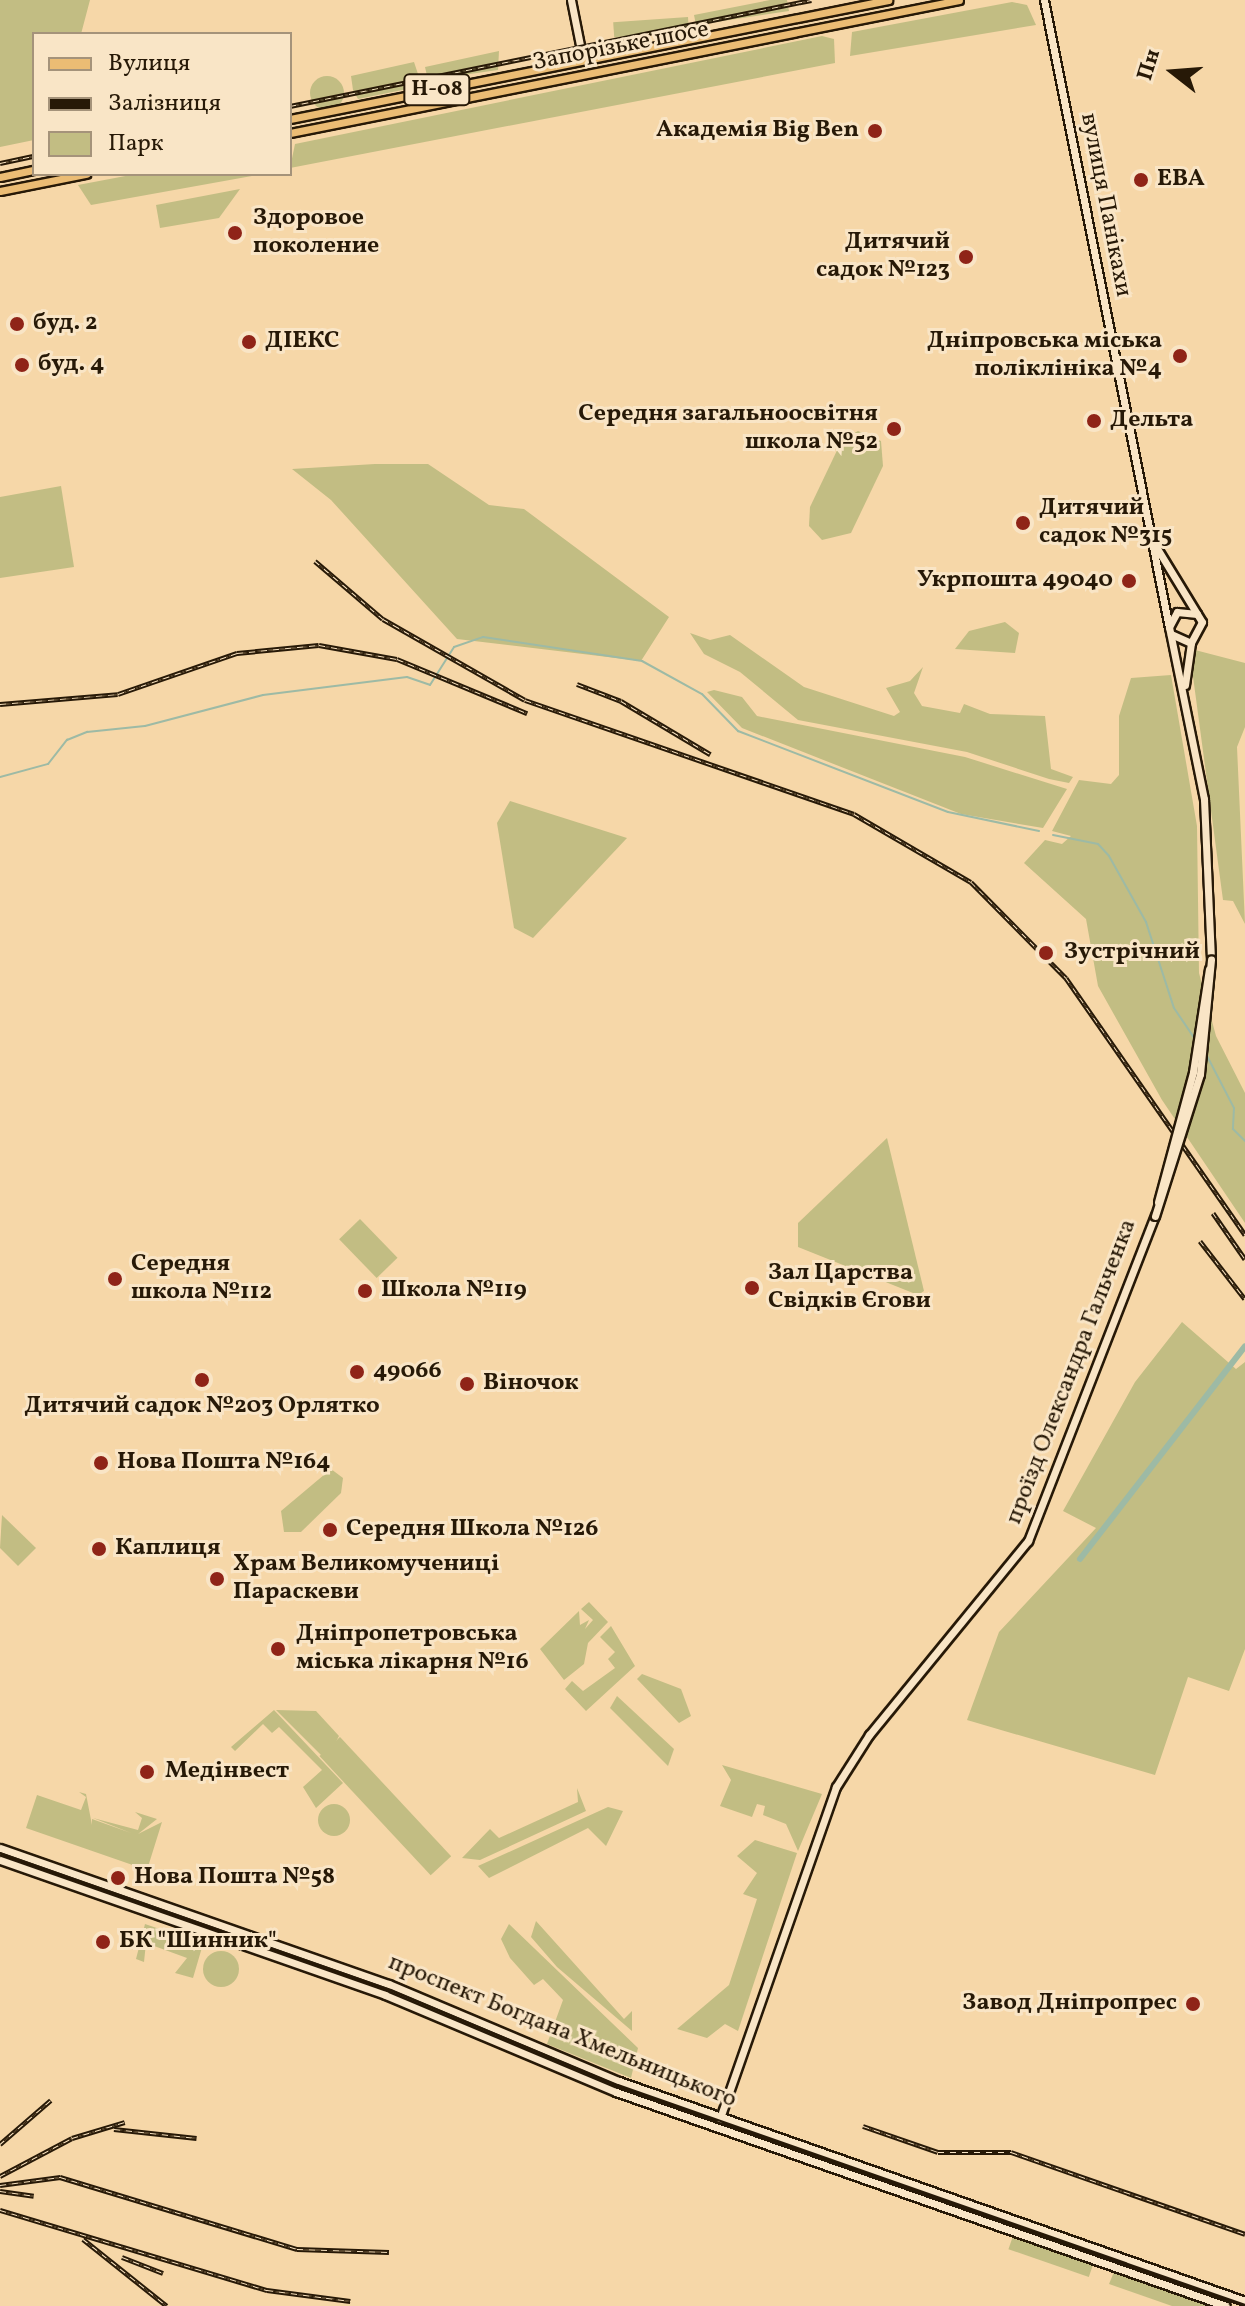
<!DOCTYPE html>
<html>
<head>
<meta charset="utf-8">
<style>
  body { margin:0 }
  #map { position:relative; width:1245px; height:2306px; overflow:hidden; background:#f6d7a8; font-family:Vollkorn,serif }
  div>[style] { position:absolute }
  .green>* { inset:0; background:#c2bd83; transform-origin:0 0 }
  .round { border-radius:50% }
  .stream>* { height:2px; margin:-1px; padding:0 1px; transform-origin:1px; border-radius:1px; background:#9dbaa5 }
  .canal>* { height:6px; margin:-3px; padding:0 3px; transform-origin:3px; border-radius:3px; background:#9dbaa5 }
  .roads { filter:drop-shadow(2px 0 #271907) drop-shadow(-2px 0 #271907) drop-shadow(0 2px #271907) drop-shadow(0 -2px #271907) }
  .secondary>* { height:7px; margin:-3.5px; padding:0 3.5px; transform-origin:3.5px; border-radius:3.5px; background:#f9e5c6 }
  .primary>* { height:7px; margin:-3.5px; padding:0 3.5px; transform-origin:3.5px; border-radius:3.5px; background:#ebbc74 }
  .tram>* { height:2px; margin:-1px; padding:0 1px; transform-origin:1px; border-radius:1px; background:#271907 }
  .rail>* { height:5px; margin-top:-2.5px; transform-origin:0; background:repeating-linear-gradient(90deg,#f9e5c6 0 6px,#271907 0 12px); box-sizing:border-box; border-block:2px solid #271907 }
  .bridges { filter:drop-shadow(2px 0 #271907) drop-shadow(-2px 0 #271907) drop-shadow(0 2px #271907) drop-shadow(0 -2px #271907) }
  .secondary-bridge>* { height:7px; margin:-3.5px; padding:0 3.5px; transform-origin:3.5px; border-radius:3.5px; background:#f9e5c6 }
  .dots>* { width:22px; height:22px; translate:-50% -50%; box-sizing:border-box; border:4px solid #f9e5c6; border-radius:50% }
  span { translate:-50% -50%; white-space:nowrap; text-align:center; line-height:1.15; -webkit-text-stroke:6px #f9e5c6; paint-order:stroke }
  .shield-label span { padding:2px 6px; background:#f9e5c6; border:2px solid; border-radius:6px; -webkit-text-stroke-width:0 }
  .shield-label { font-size:22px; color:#271907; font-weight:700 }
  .street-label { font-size:24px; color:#271907 }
  .poi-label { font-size:24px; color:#271907; font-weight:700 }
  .right { translate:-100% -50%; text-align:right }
  .left { translate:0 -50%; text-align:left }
  .legend { position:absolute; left:32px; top:32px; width:260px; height:144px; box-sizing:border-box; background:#f9e5c6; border:2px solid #a5937a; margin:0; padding:10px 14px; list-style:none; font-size:24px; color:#271907 }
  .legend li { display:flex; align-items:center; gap:16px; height:40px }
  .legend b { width:40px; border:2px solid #a5937a }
  .north { position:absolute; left:1133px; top:32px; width:80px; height:80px; -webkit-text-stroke:6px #f9e5c6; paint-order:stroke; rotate:287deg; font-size:22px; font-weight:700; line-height:32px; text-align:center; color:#271907 }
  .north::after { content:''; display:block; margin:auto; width:28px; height:36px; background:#271907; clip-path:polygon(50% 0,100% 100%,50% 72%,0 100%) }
</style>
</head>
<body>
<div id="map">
  <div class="green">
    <div style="clip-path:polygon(0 0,90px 0,81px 34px,34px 34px,34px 140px,0 147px)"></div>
    <div style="clip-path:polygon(770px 0,787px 0,789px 11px,696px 25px,694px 15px)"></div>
    <div style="clip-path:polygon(1012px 2px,1027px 5px,1036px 25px,850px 56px,852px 32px)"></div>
    <div style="left:688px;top:17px;width:15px;height:75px;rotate:86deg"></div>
    <div style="clip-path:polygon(822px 36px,834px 39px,835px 63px,290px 168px,295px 144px)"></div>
    <div style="clip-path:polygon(499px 51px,498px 70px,428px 80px,425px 67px)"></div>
    <div style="clip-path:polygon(414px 62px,422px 86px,358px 99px,353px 90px,351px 76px)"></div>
    <div class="round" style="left:310px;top:76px;width:34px;height:34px"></div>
    <div style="clip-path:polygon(136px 174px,257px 174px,257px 175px,91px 205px,78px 185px)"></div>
    <div style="clip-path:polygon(240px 189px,219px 218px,160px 228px,156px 205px)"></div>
    <div style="clip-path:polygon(858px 431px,881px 441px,883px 466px,851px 533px,822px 540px,809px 526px,810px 507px,842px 440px)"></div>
    <div style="clip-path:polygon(375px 464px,428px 464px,489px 505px,524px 509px,669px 617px,641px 661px,457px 639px,331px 500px,292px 469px)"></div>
    <div style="clip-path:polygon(61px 486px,74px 567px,0 578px,0 497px)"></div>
    <div style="clip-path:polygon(1005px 622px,1019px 633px,1015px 653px,955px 649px,969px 631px)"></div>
    <div style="clip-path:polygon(690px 633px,710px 640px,730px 635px,804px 687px,894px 716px,900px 712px,886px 688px,910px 681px,923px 667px,914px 693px,922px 706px,960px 713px,964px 704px,990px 714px,1045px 716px,1051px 769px,1073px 777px,1069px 783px,1049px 779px,967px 752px,798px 720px,740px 672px,704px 654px)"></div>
    <div style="clip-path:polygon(1195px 650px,1245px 663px,1245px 727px,1237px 747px,1245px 924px,1233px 901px,1223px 900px,1192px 669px)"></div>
    <div style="clip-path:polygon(1171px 675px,1197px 826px,1199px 973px,1216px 1036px,1245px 1093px,1245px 1223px,1162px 1100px,1098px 986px,1086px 919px,1024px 863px,1045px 840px,1062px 844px,1071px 836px,1052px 831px,1079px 780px,1111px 784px,1119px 775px,1119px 716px,1131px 678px)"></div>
    <div style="clip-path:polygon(714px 690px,742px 697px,757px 716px,965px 757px,1067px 789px,1043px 828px,961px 814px,742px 728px,707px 692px)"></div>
    <div style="clip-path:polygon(510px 801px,627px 838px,533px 938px,514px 928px,497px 823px)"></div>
    <div style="clip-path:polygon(887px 1138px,924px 1291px,918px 1295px,798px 1247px,798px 1223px)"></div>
    <div style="left:360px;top:1219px;width:54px;height:29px;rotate:46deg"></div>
    <div style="clip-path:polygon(1182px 1322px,1236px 1369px,1245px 1362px,1245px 1649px,1229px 1691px,1188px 1677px,1155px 1775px,967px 1720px,999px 1632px,1096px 1528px,1063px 1511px,1135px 1382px)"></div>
    <div style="clip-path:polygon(331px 1469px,343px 1478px,341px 1493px,301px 1532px,284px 1532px,281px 1511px)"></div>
    <div style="clip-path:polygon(2px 1515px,36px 1548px,18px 1566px,0 1548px)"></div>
    <div style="clip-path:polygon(589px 1602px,608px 1622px,588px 1643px,584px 1664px,564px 1680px,540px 1649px,579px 1611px,580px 1625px,589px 1620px,585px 1629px,593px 1620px,581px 1609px)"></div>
    <div style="clip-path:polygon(611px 1626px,635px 1666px,586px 1711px,565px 1689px,572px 1681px,583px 1691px,615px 1668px,608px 1659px,615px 1652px,600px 1637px)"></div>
    <div style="clip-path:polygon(642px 1674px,681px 1689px,691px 1716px,679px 1723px,637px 1679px)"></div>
    <div style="clip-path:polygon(617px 1696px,674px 1749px,668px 1766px,610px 1708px)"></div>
    <div style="clip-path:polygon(274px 1710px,343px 1783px,316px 1808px,303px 1787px,322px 1770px,279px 1727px,272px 1733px,263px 1724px,235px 1751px,231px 1747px)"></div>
    <div style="clip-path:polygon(276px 1710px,316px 1711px,339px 1736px,326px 1760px)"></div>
    <div style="left:340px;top:1737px;width:163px;height:28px;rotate:47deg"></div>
    <div style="clip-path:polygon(722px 1765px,822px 1794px,798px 1851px,786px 1824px,763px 1815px,765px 1806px,757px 1804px,752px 1817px,720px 1806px,731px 1780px)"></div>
    <div style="clip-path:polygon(577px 1788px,586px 1811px,480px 1860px,462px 1858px,490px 1829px,499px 1838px,578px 1802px)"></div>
    <div style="clip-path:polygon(79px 1792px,86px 1794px,92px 1825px,92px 1819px,131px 1833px,93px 1818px,138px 1830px,142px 1818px,135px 1812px,157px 1819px,138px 1834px,162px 1822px,147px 1870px,26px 1828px,37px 1795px,81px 1810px,86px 1797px)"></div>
    <div class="round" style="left:318px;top:1804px;width:32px;height:32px"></div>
    <div style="clip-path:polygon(608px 1807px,623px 1811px,606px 1846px,588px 1828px,489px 1878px,478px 1866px)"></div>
    <div style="clip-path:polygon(755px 1840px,797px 1853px,738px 2031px,725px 2024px,707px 2038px,677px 2029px,729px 1985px,757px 1899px,743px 1894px,757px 1873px,737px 1856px)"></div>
    <div style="clip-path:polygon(536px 1921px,624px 2019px,632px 2011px,632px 2031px,557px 1967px,531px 1937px)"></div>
    <div style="clip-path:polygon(145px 1924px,203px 1944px,193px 1978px,175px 1973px,187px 1958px,146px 1943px,144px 1962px,136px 1959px)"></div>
    <div style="clip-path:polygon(509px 1924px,638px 2048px,631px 2078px,547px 2044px,563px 2000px,543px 1979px,534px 1985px,510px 1958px,501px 1939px)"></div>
    <div class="round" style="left:203px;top:1951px;width:36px;height:36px"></div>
    <div style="left:1013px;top:2236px;width:85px;height:14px;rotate:19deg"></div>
    <div style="clip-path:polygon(1114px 2272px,1213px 2306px,1172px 2306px,1109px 2284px)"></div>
  </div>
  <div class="stream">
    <div style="left:0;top:777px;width:50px;rotate:-15.2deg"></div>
    <div style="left:48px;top:764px;width:31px;rotate:-52deg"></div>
    <div style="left:67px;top:740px;width:22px;rotate:-22deg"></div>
    <div style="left:87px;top:732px;width:58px;rotate:-5.9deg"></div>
    <div style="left:145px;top:726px;width:122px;rotate:-14.7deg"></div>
    <div style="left:263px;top:695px;width:145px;rotate:-7.1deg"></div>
    <div style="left:407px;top:677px;width:24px;rotate:19deg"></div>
    <div style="left:430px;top:685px;width:45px;rotate:-57.7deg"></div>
    <div style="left:454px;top:647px;width:31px;rotate:-19deg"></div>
    <div style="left:483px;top:637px;width:161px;rotate:8.6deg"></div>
    <div style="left:642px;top:661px;width:68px;rotate:28.8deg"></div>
    <div style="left:702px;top:694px;width:52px;rotate:45.8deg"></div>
    <div style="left:738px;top:731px;width:225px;rotate:21.1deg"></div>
    <div style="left:948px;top:812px;width:93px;rotate:11.8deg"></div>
    <div style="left:1053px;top:835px;width:46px;rotate:11.3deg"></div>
    <div style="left:1098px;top:844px;width:16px;rotate:47deg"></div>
    <div style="left:1109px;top:856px;width:76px;rotate:60.7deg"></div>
    <div style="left:1146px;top:922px;width:90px;rotate:72deg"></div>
    <div style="left:1174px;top:1008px;width:37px;rotate:56deg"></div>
    <div style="left:1206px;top:1054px;width:61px;rotate:62.6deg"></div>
    <div style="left:1234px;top:1108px;width:21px;rotate:93deg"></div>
    <div style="left:1233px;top:1129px;width:17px;rotate:45deg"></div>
  </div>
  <div class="canal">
    <div style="left:1080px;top:1559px;width:269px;rotate:-52.2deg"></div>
  </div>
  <div class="roads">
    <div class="secondary">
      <div style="left:571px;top:0;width:61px;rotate:78.7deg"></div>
      <div style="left:1044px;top:0;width:639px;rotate:78.73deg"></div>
      <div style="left:1155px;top:545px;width:90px;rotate:58.6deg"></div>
      <div style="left:1202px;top:622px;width:24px;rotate:118deg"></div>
      <div style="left:1191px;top:643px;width:22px;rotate:-156deg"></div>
      <div style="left:1197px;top:614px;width:20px;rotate:-174deg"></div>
      <div style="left:1177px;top:612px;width:17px;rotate:118deg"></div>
      <div style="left:1169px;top:627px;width:176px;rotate:78.5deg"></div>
      <div style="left:1204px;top:799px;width:161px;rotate:87.5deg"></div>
      <div style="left:1185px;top:685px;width:42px;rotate:-81.9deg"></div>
      <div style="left:0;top:1848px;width:412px;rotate:19.3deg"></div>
      <div style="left:389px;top:1984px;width:250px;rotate:22.9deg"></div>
      <div style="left:619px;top:2081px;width:664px;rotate:19.36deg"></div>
      <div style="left:0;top:1860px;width:408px;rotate:19.3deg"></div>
      <div style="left:385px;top:1995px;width:251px;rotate:22.8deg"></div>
      <div style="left:616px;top:2092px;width:646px;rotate:19.33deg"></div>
      <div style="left:720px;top:2118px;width:351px;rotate:-70.7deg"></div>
      <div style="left:836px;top:1787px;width:62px;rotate:-57.6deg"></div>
      <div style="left:869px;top:1735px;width:251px;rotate:-50.7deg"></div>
      <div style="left:1028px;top:1541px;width:349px;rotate:-68.7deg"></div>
    </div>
    <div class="primary">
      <div style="left:290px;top:119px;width:610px;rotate:-11.25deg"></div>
      <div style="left:290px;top:133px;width:682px;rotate:-11.24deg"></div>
      <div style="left:0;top:177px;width:35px;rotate:-12deg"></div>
      <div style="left:0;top:191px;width:88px;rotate:-11.2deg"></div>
    </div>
  </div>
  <div class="tram">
    <div style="left:0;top:1853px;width:411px;rotate:19.3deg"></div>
    <div style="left:388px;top:1989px;width:249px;rotate:22.7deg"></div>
    <div style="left:618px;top:2085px;width:664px;rotate:19.33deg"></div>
  </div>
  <div class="rail">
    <div style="left:290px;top:106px;width:532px;rotate:-11.5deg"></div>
    <div style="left:0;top:163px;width:35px;rotate:-12deg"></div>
    <div style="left:315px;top:561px;width:89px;rotate:40.5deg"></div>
    <div style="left:383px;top:619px;width:163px;rotate:29.7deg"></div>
    <div style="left:525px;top:700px;width:348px;rotate:19.1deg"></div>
    <div style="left:854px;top:814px;width:135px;rotate:30.2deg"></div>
    <div style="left:971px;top:882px;width:135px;rotate:45.3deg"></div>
    <div style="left:1066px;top:978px;width:313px;rotate:55.1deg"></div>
    <div style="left:577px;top:684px;width:47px;rotate:21.1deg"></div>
    <div style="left:621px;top:701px;width:104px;rotate:30.8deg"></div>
    <div style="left:0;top:704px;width:118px;rotate:-4.8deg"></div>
    <div style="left:118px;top:694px;width:126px;rotate:-19deg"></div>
    <div style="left:237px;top:653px;width:82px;rotate:-5.6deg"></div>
    <div style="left:319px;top:645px;width:79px;rotate:10.2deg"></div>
    <div style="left:397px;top:659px;width:141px;rotate:22.6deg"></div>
    <div style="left:1213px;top:1213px;width:56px;rotate:55.2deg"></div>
    <div style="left:1200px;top:1241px;width:73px;rotate:52.2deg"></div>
    <div style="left:863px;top:2126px;width:79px;rotate:19.1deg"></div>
    <div style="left:938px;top:2152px;width:73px"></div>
    <div style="left:1011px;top:2152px;width:248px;rotate:19.3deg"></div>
    <div style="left:114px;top:2129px;width:83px;rotate:6.2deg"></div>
    <div style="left:0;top:2144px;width:67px;rotate:-40.8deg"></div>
    <div style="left:0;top:2176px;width:81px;rotate:-27.8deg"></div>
    <div style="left:72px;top:2138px;width:55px;rotate:-16.8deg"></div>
    <div style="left:0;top:2185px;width:61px;rotate:-7.6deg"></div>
    <div style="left:60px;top:2177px;width:248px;rotate:16.9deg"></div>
    <div style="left:297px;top:2249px;width:92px;rotate:1.9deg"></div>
    <div style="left:0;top:2191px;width:34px;rotate:8deg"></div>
    <div style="left:0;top:2210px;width:279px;rotate:16.7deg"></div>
    <div style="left:267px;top:2290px;width:84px;rotate:7.5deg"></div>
    <div style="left:83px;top:2239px;width:107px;rotate:38.6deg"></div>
    <div style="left:122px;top:2257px;width:44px;rotate:21.3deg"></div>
  </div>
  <div class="bridges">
    <div class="secondary-bridge">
      <div style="left:1158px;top:1202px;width:135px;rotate:-74.9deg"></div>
      <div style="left:1193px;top:1072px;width:104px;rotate:-81.2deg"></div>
      <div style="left:1155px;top:1216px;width:149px;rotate:-72.4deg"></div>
      <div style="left:1200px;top:1074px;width:115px;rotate:-84.5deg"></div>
    </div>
  </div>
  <div class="dots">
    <div style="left:875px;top:131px;background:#8f2418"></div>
    <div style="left:1141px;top:180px;background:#8f2418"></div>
    <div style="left:235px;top:233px;background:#8f2418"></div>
    <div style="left:966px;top:257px;background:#8f2418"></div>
    <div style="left:17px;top:324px;background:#8f2418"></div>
    <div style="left:249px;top:342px;background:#8f2418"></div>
    <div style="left:1180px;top:356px;background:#8f2418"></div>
    <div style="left:22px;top:365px;background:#8f2418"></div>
    <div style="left:1094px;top:421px;background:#8f2418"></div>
    <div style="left:894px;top:429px;background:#8f2418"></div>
    <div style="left:1023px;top:523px;background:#8f2418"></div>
    <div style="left:1129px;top:581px;background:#8f2418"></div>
    <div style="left:1046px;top:953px;background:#8f2418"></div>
    <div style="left:115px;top:1279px;background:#8f2418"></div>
    <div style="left:752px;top:1288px;background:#8f2418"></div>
    <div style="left:365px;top:1291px;background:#8f2418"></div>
    <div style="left:357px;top:1372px;background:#8f2418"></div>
    <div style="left:202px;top:1380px;background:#8f2418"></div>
    <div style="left:467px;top:1384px;background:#8f2418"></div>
    <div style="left:101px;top:1463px;background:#8f2418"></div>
    <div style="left:330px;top:1530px;background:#8f2418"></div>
    <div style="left:99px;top:1549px;background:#8f2418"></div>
    <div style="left:217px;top:1579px;background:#8f2418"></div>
    <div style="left:278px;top:1649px;background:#8f2418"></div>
    <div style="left:147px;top:1772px;background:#8f2418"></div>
    <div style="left:118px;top:1878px;background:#8f2418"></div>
    <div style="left:103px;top:1942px;background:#8f2418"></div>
    <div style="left:1193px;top:2004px;background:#8f2418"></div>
  </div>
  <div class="shield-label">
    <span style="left:437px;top:90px">Н-08</span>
  </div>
  <div class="street-label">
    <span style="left:621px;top:47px;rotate:-11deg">Запорізьке шосе</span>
    <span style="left:1105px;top:205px;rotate:79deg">вулиця Панікахи</span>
    <span style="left:1072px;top:1372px;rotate:-69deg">проїзд Олександра Гальченка</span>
    <span style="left:562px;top:2032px;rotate:22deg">проспект Богдана Хмельницького</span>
  </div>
  <div class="poi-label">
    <span class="right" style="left:859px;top:131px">Академія Big Ben</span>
    <span class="left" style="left:1157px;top:180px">ЕВА</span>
    <span class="left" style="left:253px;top:233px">Здоровое<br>поколение</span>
    <span class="right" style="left:950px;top:257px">Дитячий<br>садок №123</span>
    <span class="left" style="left:33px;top:324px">буд. 2</span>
    <span class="left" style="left:265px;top:342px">ДІЕКС</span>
    <span class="right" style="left:1162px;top:356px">Дніпровська міська<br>поліклініка №4</span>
    <span class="left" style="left:38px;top:365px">буд. 4</span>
    <span class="right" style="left:878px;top:429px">Середня загальноосвітня<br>школа №52</span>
    <span class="left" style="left:1110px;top:421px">Дельта</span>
    <span class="left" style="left:1039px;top:523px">Дитячий<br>садок №315</span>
    <span class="right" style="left:1113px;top:581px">Укрпошта 49040</span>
    <span class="left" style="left:1064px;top:953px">Зустрічний</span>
    <span class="left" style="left:131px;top:1279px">Середня<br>школа №112</span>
    <span class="left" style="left:768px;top:1288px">Зал Царства<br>Свідків Єгови</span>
    <span class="left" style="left:381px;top:1291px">Школа №119</span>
    <span class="left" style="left:373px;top:1372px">49066</span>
    <span class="left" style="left:483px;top:1384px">Віночок</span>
    <span style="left:202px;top:1407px">Дитячий садок №203 Орлятко</span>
    <span class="left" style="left:117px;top:1463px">Нова Пошта №164</span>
    <span class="left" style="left:346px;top:1530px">Середня Школа №126</span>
    <span class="left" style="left:115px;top:1549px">Каплиця</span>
    <span class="left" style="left:233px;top:1579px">Храм Великомучениці<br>Параскеви</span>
    <span class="left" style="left:296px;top:1649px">Дніпропетровська<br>міська лікарня №16</span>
    <span class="left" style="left:165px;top:1772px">Медінвест</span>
    <span class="left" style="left:134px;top:1878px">Нова Пошта №58</span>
    <span class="left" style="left:119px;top:1942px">БК "Шинник"</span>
    <span class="right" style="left:1177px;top:2004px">Завод Дніпропрес</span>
  </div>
  <ul class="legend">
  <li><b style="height:10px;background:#ebbc74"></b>Вулиця</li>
  <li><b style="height:10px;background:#271907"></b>Залізниця</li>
  <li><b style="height:22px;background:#c2bd83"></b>Парк</li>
  </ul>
  <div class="north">Пн</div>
</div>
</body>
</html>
